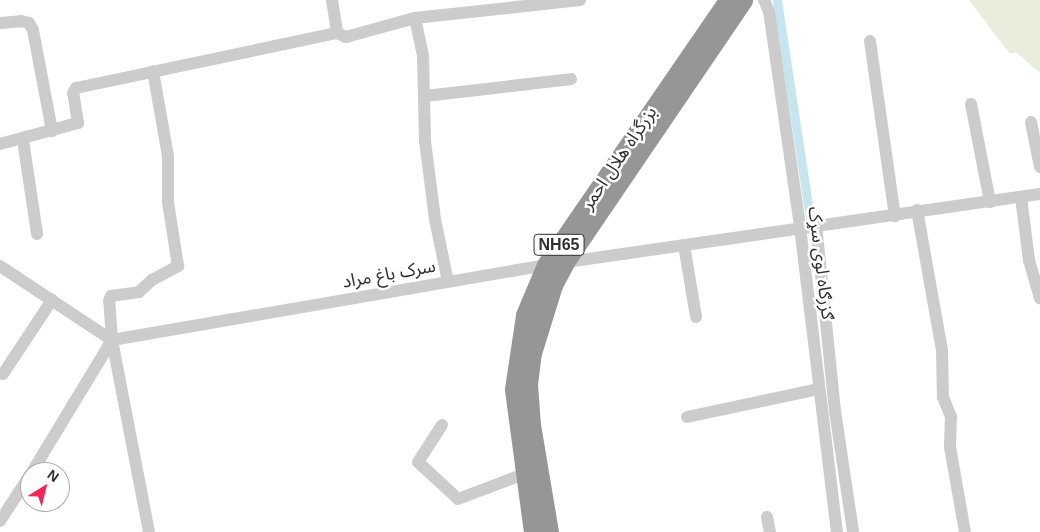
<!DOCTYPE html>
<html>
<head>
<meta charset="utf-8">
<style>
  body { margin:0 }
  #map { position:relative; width:1040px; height:532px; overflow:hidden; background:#fff; font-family:Arial,"Noto Sans Arabic",sans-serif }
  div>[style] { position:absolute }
  .green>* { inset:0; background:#e8eddc }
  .canal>* { height:9px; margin:-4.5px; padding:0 4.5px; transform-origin:4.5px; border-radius:4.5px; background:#c7e5ee }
  .minor>* { height:12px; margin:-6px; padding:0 6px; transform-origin:6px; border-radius:6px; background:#ccc }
  .highway>* { height:19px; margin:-9.5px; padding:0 9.5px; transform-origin:9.5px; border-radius:9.5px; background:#969696 }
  span { translate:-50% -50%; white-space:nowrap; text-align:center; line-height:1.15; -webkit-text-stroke:5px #fff; paint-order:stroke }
  .shield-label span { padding:1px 4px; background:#fff; border:1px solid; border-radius:4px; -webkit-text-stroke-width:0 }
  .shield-label { font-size:16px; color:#2f2f2f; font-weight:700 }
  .street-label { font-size:18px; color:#2f2f2f }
  .north { position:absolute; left:20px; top:462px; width:50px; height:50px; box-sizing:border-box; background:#fff; border:1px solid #acacac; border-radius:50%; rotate:36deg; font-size:14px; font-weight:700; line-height:20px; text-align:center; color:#2f2f2f }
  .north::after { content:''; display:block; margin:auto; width:18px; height:22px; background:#ee2955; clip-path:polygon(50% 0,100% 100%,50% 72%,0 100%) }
</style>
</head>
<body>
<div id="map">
  <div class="green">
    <div style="clip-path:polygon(969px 0,1040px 0,1040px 73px,1016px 52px,1010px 54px)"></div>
  </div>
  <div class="canal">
    <div style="left:777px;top:0;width:235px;rotate:81.4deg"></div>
  </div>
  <div class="minor">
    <div style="left:332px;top:0;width:33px;rotate:81deg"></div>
    <div style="left:764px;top:0;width:12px;rotate:66deg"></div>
    <div style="left:769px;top:11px;width:218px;rotate:81.8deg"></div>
    <div style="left:800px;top:227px;width:307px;rotate:83.1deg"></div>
    <div style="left:415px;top:18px;width:40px;rotate:78deg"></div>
    <div style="left:423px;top:57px;width:84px;rotate:88.6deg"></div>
    <div style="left:425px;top:141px;width:79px;rotate:82.7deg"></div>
    <div style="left:435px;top:219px;width:64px;rotate:78.3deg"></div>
    <div style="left:0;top:23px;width:21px;rotate:-5deg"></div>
    <div style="left:21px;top:21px;width:8px;rotate:14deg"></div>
    <div style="left:29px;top:23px;width:8px;rotate:60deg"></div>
    <div style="left:33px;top:30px;width:103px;rotate:79.3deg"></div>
    <div style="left:870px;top:41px;width:177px;rotate:81.9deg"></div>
    <div style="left:425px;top:96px;width:147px;rotate:-6.6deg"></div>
    <div style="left:971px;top:104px;width:100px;rotate:79deg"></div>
    <div style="left:1031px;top:122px;width:46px;rotate:78.7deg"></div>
    <div style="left:23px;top:140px;width:95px;rotate:81.5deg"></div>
    <div style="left:0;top:144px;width:81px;rotate:-15.1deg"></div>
    <div style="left:78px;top:123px;width:30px;rotate:-99deg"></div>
    <div style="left:73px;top:93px;width:6px;rotate:-59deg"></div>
    <div style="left:76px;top:88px;width:267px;rotate:-11.9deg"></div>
    <div style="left:337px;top:33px;width:10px;rotate:24deg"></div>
    <div style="left:346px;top:37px;width:72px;rotate:-15.4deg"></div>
    <div style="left:415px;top:18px;width:166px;rotate:-6.2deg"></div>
    <div style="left:1021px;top:197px;width:64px;rotate:82.8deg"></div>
    <div style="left:1029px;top:260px;width:40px;rotate:74deg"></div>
    <div style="left:917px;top:210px;width:143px;rotate:79.9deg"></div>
    <div style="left:942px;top:351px;width:46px;rotate:88.8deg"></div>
    <div style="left:943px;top:397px;width:22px;rotate:68deg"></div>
    <div style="left:951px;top:417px;width:30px;rotate:92deg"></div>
    <div style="left:950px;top:447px;width:86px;rotate:80deg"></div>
    <div style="left:816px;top:224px;width:188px;rotate:84.2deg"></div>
    <div style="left:835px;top:411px;width:122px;rotate:81.5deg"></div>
    <div style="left:684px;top:245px;width:73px;rotate:80.5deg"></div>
    <div style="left:0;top:266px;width:134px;rotate:33.5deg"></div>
    <div style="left:112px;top:340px;width:440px;rotate:-9.8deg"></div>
    <div style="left:546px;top:265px;width:499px;rotate:-8.2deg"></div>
    <div style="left:3px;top:374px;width:89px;rotate:-56.5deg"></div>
    <div style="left:687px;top:417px;width:135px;rotate:-12deg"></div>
    <div style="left:442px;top:425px;width:44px;rotate:123deg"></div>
    <div style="left:418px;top:462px;width:54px;rotate:42.8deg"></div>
    <div style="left:458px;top:499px;width:71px;rotate:-20.7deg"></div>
    <div style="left:32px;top:472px;width:154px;rotate:-58.8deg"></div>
    <div style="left:767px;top:517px;width:15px;rotate:79deg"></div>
    <div style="left:0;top:521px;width:55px;rotate:-56.9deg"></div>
    <div style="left:149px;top:532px;width:196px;rotate:-100.9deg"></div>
    <div style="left:112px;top:340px;width:39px;rotate:-94deg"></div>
    <div style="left:109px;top:301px;width:5px;rotate:-68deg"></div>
    <div style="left:111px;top:296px;width:28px;rotate:-8deg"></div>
    <div style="left:139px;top:292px;width:18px;rotate:-43deg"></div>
    <div style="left:152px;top:280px;width:30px;rotate:-28deg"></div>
    <div style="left:178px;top:266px;width:65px;rotate:-98.9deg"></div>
    <div style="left:168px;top:202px;width:46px;rotate:-90deg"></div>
    <div style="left:168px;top:156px;width:86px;rotate:-100deg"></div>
  </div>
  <div class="highway">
    <div style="left:533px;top:532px;width:144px;rotate:-97.6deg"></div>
    <div style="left:514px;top:389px;width:75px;rotate:-81.5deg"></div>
    <div style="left:525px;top:315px;width:54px;rotate:-67.2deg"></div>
    <div style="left:546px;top:265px;width:321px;rotate:-55.5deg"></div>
    <div style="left:549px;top:532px;width:109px;rotate:-99.5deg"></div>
    <div style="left:531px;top:425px;width:41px;rotate:-94.2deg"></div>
    <div style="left:528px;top:384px;width:31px;rotate:-83deg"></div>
    <div style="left:532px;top:353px;width:71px;rotate:-72.8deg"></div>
    <div style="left:553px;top:285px;width:26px;rotate:-62deg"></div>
    <div style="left:565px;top:262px;width:317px;rotate:-55.8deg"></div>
  </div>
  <div class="shield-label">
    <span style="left:559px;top:245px">NH65</span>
  </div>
  <div class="street-label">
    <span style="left:619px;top:158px;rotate:-56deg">بزرگراه هلال احمر</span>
    <span style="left:821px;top:263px;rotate:83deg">ګزرګاه لوی سړک</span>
    <span style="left:389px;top:274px;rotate:-10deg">سرک باغ مراد</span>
  </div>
  <div class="north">N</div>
</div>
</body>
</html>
